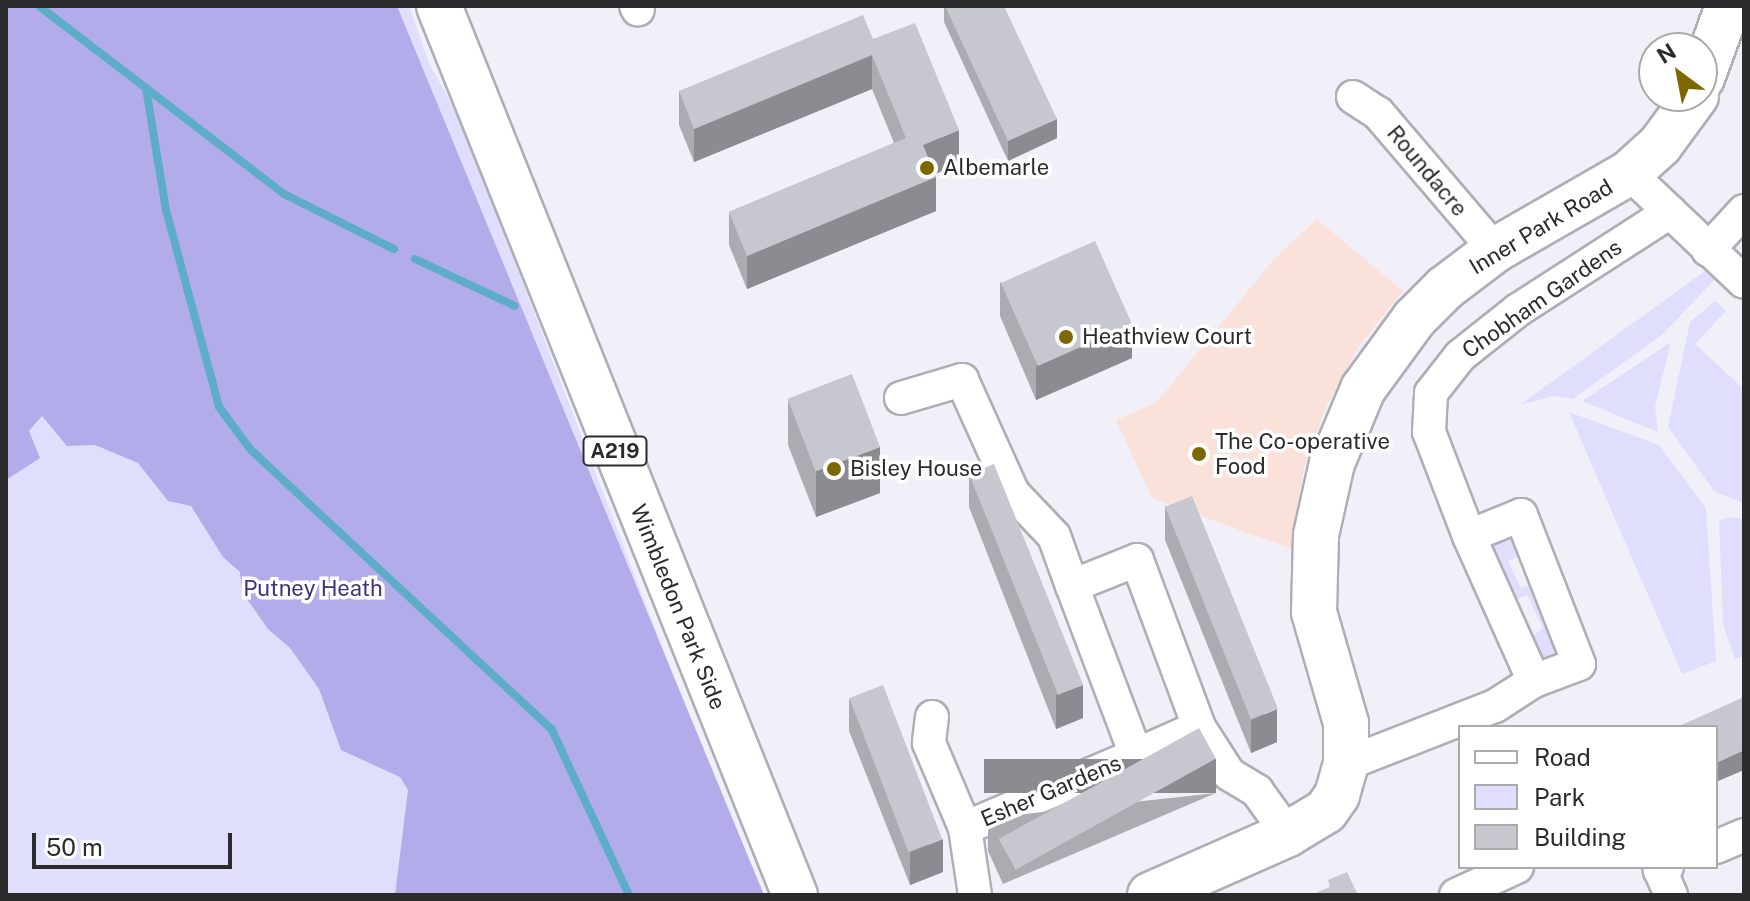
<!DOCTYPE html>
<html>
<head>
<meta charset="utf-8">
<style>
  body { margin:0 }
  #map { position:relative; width:1750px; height:901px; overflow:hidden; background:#f1f0f9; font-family:"Public Sans",sans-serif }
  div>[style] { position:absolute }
  .commercial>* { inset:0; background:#fae1d9 }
  .green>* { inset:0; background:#e0defd }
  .forest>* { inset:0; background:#b2acea }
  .stream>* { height:8px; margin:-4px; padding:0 4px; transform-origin:4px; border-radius:4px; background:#5dadc9 }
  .roads { filter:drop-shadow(2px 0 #aeaeb6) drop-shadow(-2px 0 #aeaeb6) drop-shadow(0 2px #aeaeb6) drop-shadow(0 -2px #aeaeb6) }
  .street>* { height:32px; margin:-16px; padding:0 16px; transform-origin:16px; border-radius:16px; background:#fff }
  .secondary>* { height:44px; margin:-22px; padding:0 22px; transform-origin:22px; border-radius:22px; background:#fff }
  .primary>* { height:44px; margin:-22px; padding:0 22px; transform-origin:22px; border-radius:22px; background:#fff }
  .wall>* { inset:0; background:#ababb2 }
  .shaded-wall>* { inset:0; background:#8b8b91; transform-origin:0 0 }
  .building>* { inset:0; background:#c7c7cf; transform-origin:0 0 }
  .dots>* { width:22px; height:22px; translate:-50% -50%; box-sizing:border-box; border:4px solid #fff; border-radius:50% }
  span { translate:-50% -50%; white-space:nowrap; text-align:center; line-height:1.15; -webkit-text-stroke:7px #fff; paint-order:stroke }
  .shield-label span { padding:2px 6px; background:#fff; border:2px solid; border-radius:6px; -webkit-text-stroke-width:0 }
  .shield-label { font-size:20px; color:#2b2b2e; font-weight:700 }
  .poi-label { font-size:22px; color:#2b2b2e }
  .left { translate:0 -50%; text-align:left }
  .street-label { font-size:22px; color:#2b2b2e }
  .park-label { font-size:22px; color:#403179 }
  .frame { position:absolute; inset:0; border:8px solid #2b2b2e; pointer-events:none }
  .legend { position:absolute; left:1458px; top:725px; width:260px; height:144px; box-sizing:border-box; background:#fff; border:2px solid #aaaaab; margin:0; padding:10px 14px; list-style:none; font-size:24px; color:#2b2b2e }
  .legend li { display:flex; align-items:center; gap:16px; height:40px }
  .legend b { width:40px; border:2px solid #aaaaab }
  .north { position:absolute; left:1638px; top:32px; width:80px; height:80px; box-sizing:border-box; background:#fff; border:2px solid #aaaaab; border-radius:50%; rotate:328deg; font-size:22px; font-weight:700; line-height:32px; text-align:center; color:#2b2b2e }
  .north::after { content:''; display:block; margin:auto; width:28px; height:36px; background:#7d6800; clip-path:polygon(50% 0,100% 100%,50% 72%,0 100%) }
  .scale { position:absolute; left:32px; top:833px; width:200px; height:36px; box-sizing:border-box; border:4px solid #2b2b2e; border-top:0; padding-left:10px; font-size:24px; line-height:28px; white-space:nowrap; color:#2b2b2e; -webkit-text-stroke:6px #fff; paint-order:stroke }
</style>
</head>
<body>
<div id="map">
  <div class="commercial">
    <div style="clip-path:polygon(1317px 219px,1403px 291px,1359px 346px,1326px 407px,1303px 470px,1292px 549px,1152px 498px,1116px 420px,1156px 403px,1275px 258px)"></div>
  </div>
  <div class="green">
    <div style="clip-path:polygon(6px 6px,409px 6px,429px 63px,461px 121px,757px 895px,6px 895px)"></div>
    <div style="clip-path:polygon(1705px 271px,1715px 279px,1663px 334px,1573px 399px,1553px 396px,1520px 405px)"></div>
    <div style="clip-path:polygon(1715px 301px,1726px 311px,1695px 344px,1744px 389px,1744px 503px,1714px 491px,1668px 427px,1690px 322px)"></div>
    <div style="clip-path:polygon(1671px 342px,1655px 407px,1658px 432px,1582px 401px)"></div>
    <div style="clip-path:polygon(1569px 412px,1659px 445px,1706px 508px,1716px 661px,1682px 674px)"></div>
    <div style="clip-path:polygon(1734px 517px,1744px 519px,1744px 656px,1735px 659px,1723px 624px,1719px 520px)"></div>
    <div style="clip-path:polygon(1513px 530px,1523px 554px,1508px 561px,1521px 588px,1537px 583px,1563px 655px,1545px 666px,1526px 642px,1543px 628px,1527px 595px,1509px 603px,1490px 546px,1501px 531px)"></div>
  </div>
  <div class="forest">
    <div style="clip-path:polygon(6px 6px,397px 6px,764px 895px,395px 895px,408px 790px,400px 777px,341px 750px,319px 689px,290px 648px,268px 629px,242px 592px,240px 572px,223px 557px,191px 506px,168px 501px,138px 463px,95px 445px,67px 446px,42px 416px,29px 431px,40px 458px,6px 480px)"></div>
  </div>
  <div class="stream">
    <div style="left:39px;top:6px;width:309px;rotate:37.5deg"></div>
    <div style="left:284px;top:194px;width:123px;rotate:26.6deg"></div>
    <div style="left:146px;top:88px;width:124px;rotate:80.7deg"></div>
    <div style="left:166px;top:210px;width:204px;rotate:74.9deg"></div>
    <div style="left:219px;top:407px;width:54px;rotate:53.3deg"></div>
    <div style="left:251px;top:450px;width:411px;rotate:42.9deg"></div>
    <div style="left:552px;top:730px;width:182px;rotate:65deg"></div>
    <div style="left:415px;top:259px;width:110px;rotate:25.2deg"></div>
  </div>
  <div class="roads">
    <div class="street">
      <div style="left:636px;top:6px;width:4px;rotate:63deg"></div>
      <div style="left:1353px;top:97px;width:30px;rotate:33deg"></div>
      <div style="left:1378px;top:113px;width:180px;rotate:49.5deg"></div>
      <div style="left:1629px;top:173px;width:158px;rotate:43.5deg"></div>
      <div style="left:1708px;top:250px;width:53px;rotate:-47.3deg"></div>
      <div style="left:901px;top:398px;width:64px;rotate:-16.4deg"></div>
      <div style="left:962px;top:380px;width:124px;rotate:65.7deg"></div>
      <div style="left:1013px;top:493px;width:59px;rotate:46.4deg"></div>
      <div style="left:1054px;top:536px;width:53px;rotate:70.2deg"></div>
      <div style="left:1072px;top:586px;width:70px;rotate:-21.8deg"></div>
      <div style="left:1137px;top:560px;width:178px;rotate:69.6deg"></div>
      <div style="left:1199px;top:727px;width:69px;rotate:156deg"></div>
      <div style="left:1136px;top:755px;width:181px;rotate:-110.7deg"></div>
      <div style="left:1469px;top:536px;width:159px;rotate:65.9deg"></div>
      <div style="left:1534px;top:681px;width:48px;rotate:-20.7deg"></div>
      <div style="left:1579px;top:664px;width:160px;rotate:-111.3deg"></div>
      <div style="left:1521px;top:515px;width:56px;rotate:158deg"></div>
      <div style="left:1469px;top:536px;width:111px;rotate:-111deg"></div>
      <div style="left:1429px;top:432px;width:39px;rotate:-87deg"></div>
      <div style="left:1431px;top:393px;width:47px;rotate:-51.9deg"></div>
      <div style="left:1460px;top:356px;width:74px;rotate:-38.4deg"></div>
      <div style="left:1518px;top:310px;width:181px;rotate:-32.8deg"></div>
      <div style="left:932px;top:717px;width:26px;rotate:97deg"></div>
      <div style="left:929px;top:743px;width:92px;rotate:67deg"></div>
      <div style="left:965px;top:828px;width:68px;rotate:81.5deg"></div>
      <div style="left:1199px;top:727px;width:56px;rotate:57.4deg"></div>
      <div style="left:1229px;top:774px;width:33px;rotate:31deg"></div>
      <div style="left:1257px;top:791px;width:53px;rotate:54.2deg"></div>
      <div style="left:1346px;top:764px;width:160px;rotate:-21.3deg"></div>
      <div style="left:1495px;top:706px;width:46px;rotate:-32.7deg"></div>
      <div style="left:965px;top:828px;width:186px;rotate:-23.1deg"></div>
      <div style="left:1716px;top:847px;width:30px;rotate:-23deg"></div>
      <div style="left:1667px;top:867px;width:8px;rotate:157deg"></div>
      <div style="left:1660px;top:870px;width:27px;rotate:66deg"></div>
      <div style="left:1456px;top:895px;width:67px;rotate:-24.7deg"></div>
    </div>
    <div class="secondary">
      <div style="left:1702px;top:78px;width:77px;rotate:-70.1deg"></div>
      <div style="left:1150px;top:895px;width:151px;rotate:-23.8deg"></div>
      <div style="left:1288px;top:834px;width:44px;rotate:-31.2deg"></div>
      <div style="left:1326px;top:811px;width:19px;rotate:-55deg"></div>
      <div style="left:1337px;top:795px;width:32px;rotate:-74deg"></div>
      <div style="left:1346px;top:764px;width:41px;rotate:-90deg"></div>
      <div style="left:1346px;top:723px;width:116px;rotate:-106.1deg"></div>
      <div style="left:1314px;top:612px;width:77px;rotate:-88.5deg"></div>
      <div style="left:1316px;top:535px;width:74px;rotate:-77.5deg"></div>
      <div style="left:1332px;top:463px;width:80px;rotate:-67.3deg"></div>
      <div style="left:1363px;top:389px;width:87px;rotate:-53.9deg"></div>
      <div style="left:1414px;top:319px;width:44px;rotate:-45deg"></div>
      <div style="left:1445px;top:288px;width:63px;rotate:-37.2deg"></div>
      <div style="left:1495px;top:250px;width:155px;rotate:-29.9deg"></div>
      <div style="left:1629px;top:173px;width:42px;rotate:-42.1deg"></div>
      <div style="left:1660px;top:145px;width:61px;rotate:-53.7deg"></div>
    </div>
    <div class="primary">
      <div style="left:439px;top:6px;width:958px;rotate:68.18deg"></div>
    </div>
  </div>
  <div class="wall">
    <div style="clip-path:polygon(944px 6px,1004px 6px,1057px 138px,1008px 161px,944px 22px)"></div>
    <div style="clip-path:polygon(873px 39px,959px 164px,935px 174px,936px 211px,747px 289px,729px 245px,729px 212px,894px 143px,872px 89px,694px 162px,679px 125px,679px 91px)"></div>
    <div style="clip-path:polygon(1000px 282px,1132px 358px,1036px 400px,1000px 316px)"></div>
    <div style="clip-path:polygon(788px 399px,880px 493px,816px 517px,788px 445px)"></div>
    <div style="clip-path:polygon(969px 474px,1083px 718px,1056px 729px,969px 507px)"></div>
    <div style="clip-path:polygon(1165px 506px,1277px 742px,1251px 753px,1165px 540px)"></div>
    <div style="clip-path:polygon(849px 698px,943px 872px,910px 885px,849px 731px)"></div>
    <div style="clip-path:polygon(1216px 793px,1003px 884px,988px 851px,988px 818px)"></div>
  </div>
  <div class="shaded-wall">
    <div style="clip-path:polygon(872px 55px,872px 89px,694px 162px,694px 129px)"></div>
    <div style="clip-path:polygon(1057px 119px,1057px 138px,1008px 161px,1008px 141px)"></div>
    <div style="clip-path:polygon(959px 130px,959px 164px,923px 179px,923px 145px)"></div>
    <div style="clip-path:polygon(936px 177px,936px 211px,747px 289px,747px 256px)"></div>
    <div style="clip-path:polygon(1132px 324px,1132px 358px,1036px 400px,1036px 366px)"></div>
    <div style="clip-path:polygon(880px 447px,880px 493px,816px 517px,816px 471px)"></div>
    <div style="clip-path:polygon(1083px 685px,1083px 718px,1056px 729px,1056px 695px)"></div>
    <div style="clip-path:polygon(1277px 709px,1277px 742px,1251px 753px,1251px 720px)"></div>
    <div style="clip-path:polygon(1744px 750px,1744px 770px,1716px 782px,1716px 763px)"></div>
    <div style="left:1216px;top:759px;width:34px;height:232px;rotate:90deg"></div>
    <div style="clip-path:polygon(943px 839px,943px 872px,910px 885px,910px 852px)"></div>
  </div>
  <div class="building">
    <div style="clip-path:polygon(945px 6px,1004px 6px,1057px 119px,1008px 141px)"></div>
    <div style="clip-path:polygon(863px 15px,873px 39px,915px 23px,959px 130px,923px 145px,936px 177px,747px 256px,729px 212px,906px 138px,872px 55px,694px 129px,679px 91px)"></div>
    <div style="left:1095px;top:241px;width:91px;height:103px;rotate:66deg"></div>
    <div style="left:852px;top:374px;width:78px;height:69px;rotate:69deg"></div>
    <div style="left:994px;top:464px;width:238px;height:27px;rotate:68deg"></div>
    <div style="left:1192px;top:496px;width:229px;height:29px;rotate:68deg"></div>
    <div style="left:883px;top:685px;width:165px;height:36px;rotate:69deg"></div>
    <div style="clip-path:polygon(1744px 697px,1744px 750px,1716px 763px,1716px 727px,1677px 727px)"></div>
    <div style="left:1199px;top:728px;width:35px;height:229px;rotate:61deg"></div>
    <div style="clip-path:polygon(1347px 872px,1358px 895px,1311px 895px,1330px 887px,1328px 880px)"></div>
  </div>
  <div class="dots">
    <div style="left:927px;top:168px;background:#7d6800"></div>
    <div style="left:1066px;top:337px;background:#7d6800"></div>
    <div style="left:1199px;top:454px;background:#7d6800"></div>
    <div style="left:834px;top:469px;background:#7d6800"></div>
  </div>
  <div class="shield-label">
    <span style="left:615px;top:451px">A219</span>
  </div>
  <div class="poi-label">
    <span class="left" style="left:943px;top:168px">Albemarle</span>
    <span class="left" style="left:1082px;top:337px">Heathview Court</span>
    <span class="left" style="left:1215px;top:454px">The Co-operative<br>Food</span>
    <span class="left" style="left:850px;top:469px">Bisley House</span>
  </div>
  <div class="street-label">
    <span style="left:1427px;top:171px;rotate:50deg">Roundacre</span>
    <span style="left:1541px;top:227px;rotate:-31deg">Inner Park Road</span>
    <span style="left:1542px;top:299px;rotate:-35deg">Chobham Gardens</span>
    <span style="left:678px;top:607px;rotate:68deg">Wimbledon Park Side</span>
    <span style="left:1051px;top:791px;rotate:-23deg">Esher Gardens</span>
  </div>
  <div class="park-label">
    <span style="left:313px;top:589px">Putney Heath</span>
  </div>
  <div class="frame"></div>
  <ul class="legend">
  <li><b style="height:10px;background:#fff"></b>Road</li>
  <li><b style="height:22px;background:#e0defd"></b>Park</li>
  <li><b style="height:22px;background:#c7c7cf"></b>Building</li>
  </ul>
  <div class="north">N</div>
  <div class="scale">50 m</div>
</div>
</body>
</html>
